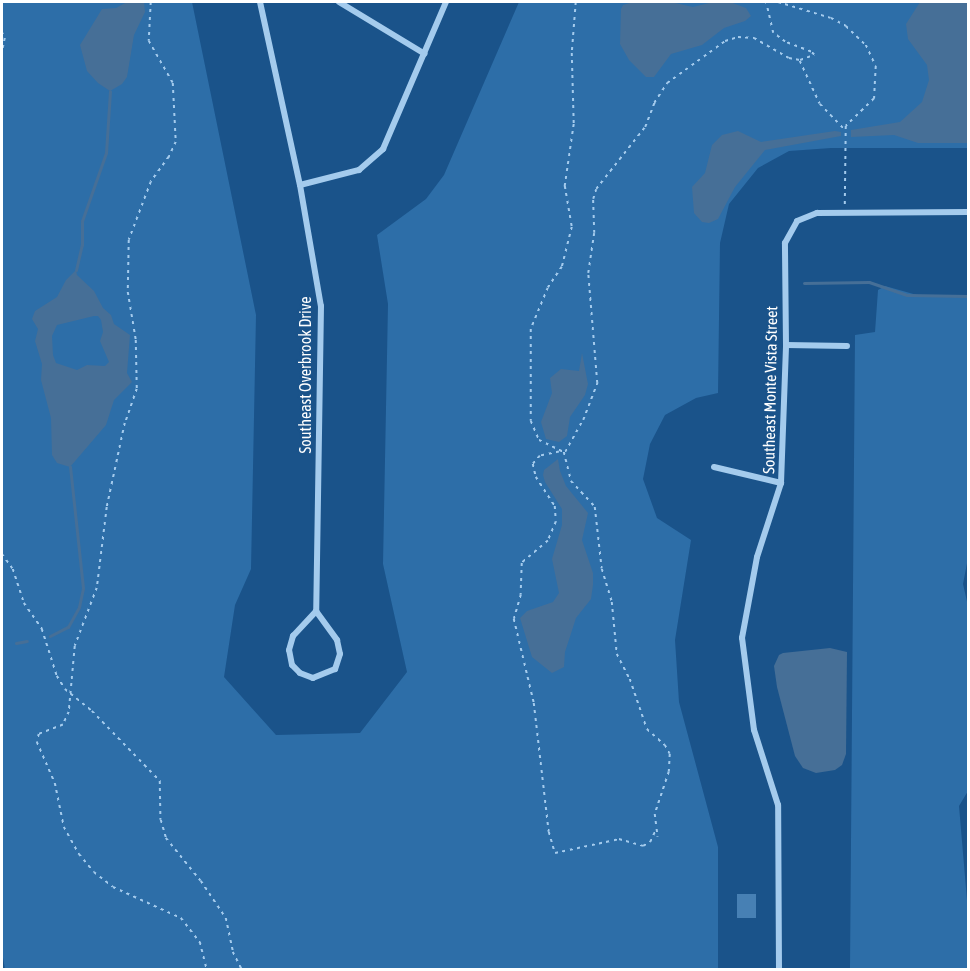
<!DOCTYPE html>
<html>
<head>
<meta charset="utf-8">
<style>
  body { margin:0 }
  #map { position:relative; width:970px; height:971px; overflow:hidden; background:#1a538a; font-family:"Asap Condensed",sans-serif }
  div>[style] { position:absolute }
  .green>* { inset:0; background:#2d6ea8 }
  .water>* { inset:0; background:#466f97 }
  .stream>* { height:3px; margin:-1.5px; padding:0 1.5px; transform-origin:1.5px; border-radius:1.5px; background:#466f97 }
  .building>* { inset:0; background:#4780b4; transform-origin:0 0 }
  .path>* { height:1.5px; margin-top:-0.75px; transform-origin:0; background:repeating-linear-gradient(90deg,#a4cbed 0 3px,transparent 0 7.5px) }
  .minor>* { height:6px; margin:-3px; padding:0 3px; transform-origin:3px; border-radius:3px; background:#a4cbed }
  span { translate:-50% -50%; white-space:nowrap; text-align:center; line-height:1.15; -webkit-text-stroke:4.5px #1a538a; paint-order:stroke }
  .street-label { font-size:16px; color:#fff }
  .frame { position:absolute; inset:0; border:3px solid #fff; pointer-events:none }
</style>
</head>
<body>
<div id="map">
  <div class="green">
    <div style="clip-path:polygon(2px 2px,192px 2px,256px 315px,251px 569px,235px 605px,224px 677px,276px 735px,360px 733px,407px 672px,383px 564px,388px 304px,377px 235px,426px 199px,444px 175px,519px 2px,968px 2px,968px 148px,831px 148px,789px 151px,758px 168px,729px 204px,720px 243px,718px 393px,696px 398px,665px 415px,650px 444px,643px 479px,657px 518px,691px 540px,675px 640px,679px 702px,718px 847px,718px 969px,5px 969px,2px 952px)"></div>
    <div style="clip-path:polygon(885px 286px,924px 297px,968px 297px,968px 558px,963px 584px,968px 606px,968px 791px,959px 806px,968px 912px,968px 969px,850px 969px,855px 335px,875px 332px,878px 290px)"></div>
  </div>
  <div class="water">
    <div style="clip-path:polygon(127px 2px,144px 2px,145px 12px,134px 35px,127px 77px,122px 84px,110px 91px,98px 83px,87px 71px,80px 45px,102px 9px,116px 8px)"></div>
    <div style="clip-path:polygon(633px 2px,671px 2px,693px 7px,713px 2px,730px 2px,746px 8px,751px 16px,745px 21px,724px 28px,702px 45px,671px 54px,654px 77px,646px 77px,629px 60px,620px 44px,621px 9px,623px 5px)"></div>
    <div style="clip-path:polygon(920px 2px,968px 2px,968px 143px,918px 143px,894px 135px,851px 137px,851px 130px,900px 122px,922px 102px,929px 80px,927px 65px,908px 39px,906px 24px)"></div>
    <div style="clip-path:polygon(738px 131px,761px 142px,835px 131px,841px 132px,841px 136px,765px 150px,735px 187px,718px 219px,709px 223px,702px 222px,694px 213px,692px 187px,705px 173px,712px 145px,722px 135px)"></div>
    <div style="clip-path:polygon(evenodd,76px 270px,77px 275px,94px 291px,103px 308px,111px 315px,114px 324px,130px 335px,127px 373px,132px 382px,114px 400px,106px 425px,70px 467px,57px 463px,52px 455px,51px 418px,41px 380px,42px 364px,35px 341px,38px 329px,32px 319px,35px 311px,57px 297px,66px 280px,76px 270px,94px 316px,98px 316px,101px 320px,103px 332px,100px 341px,109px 362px,105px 366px,87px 365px,77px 370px,56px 363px,53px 355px,52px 336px,57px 325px,94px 316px)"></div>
    <div style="clip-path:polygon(582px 353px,588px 384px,585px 395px,570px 417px,567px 436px,559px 442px,546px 439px,541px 422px,552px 393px,550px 378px,561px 369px,579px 371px)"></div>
    <div style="clip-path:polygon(558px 459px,560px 471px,566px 486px,588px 513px,582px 540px,593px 573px,593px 585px,591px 599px,576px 618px,565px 652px,564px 667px,552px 673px,532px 657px,520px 618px,527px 611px,553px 602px,559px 593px,552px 559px,562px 525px,562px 509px,545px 482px,543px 475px,544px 470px)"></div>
    <div style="clip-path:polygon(830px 648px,847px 652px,846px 754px,842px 765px,835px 770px,816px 773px,803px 768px,795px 756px,777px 687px,774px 666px,779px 655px,783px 653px)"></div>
  </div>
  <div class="stream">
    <div style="left:76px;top:270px;width:26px;rotate:-77deg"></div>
    <div style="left:82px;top:245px;width:24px;rotate:-90deg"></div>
    <div style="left:82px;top:221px;width:72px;rotate:-70.6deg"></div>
    <div style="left:106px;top:153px;width:62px;rotate:-86.3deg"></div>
    <div style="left:804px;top:283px;width:65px;rotate:-0.9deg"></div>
    <div style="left:869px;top:282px;width:40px;rotate:18.9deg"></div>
    <div style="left:907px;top:295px;width:61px;rotate:0.9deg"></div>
    <div style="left:50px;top:636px;width:20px;rotate:-27deg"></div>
    <div style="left:68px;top:627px;width:23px;rotate:-61deg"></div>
    <div style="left:79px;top:607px;width:19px;rotate:-78deg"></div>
    <div style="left:83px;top:588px;width:122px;rotate:-96.1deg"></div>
    <div style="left:16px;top:643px;width:11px;rotate:-10deg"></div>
  </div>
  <div class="building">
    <div style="left:737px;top:894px;width:19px;height:24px"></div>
  </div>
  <div class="path">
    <div style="left:151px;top:2px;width:39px;rotate:93deg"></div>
    <div style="left:149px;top:41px;width:48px;rotate:60.3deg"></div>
    <div style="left:173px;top:83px;width:59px;rotate:87.1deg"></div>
    <div style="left:176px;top:142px;width:17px;rotate:115deg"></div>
    <div style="left:169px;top:157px;width:31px;rotate:126deg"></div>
    <div style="left:151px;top:182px;width:62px;rotate:110.8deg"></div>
    <div style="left:129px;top:240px;width:52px;rotate:91.1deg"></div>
    <div style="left:128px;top:292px;width:49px;rotate:80.5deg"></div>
    <div style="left:136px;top:340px;width:49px;rotate:88.8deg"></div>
    <div style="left:137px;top:389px;width:36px;rotate:109deg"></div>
    <div style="left:125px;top:423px;width:86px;rotate:102.1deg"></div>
    <div style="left:107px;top:507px;width:82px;rotate:97deg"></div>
    <div style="left:97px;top:588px;width:62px;rotate:110.8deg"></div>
    <div style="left:75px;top:646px;width:66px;rotate:95.2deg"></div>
    <div style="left:69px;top:712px;width:14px;rotate:115deg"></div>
    <div style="left:63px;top:725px;width:26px;rotate:159deg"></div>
    <div style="left:39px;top:734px;width:8px;rotate:104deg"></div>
    <div style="left:37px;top:742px;width:45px;rotate:66.3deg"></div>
    <div style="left:55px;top:783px;width:45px;rotate:78.4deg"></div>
    <div style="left:64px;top:827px;width:31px;rotate:61deg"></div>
    <div style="left:79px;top:854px;width:23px;rotate:50deg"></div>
    <div style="left:94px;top:872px;width:24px;rotate:38deg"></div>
    <div style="left:113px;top:887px;width:75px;rotate:24.5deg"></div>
    <div style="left:181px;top:918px;width:31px;rotate:52deg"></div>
    <div style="left:200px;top:942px;width:29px;rotate:76deg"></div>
    <div style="left:576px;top:2px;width:51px;rotate:94.5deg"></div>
    <div style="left:572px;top:53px;width:71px;rotate:88.4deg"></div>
    <div style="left:574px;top:124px;width:63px;rotate:98.3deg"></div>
    <div style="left:565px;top:186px;width:42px;rotate:80.3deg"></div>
    <div style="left:572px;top:227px;width:41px;rotate:104deg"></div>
    <div style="left:562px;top:267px;width:25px;rotate:124deg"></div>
    <div style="left:548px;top:288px;width:44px;rotate:112.5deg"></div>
    <div style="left:531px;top:329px;width:92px;rotate:90deg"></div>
    <div style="left:531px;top:421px;width:21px;rotate:67deg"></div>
    <div style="left:539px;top:440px;width:28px;rotate:26deg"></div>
    <div style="left:564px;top:452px;width:30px;rotate:76deg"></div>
    <div style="left:571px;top:481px;width:35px;rotate:47deg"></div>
    <div style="left:595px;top:507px;width:62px;rotate:83.6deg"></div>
    <div style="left:602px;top:569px;width:34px;rotate:73deg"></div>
    <div style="left:612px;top:602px;width:52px;rotate:84.5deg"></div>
    <div style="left:617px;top:654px;width:28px;rotate:63deg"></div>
    <div style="left:630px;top:679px;width:53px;rotate:71.2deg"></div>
    <div style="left:647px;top:729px;width:24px;rotate:42deg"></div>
    <div style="left:665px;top:745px;width:10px;rotate:61deg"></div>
    <div style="left:670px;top:754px;width:18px;rotate:93deg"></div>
    <div style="left:669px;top:772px;width:44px;rotate:108.4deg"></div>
    <div style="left:655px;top:814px;width:23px;rotate:83deg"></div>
    <div style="left:778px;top:2px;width:55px;rotate:16.8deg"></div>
    <div style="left:831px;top:18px;width:17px;rotate:28deg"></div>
    <div style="left:846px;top:26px;width:28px;rotate:44deg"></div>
    <div style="left:866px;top:45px;width:23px;rotate:65deg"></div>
    <div style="left:876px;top:66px;width:33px;rotate:93deg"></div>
    <div style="left:874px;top:99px;width:39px;rotate:136deg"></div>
    <div style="left:846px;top:126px;width:79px;rotate:90.7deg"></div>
    <div style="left:2px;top:32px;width:7px;rotate:63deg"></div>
    <div style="left:5px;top:38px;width:16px;rotate:101deg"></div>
    <div style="left:800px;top:61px;width:47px;rotate:65.1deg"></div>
    <div style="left:820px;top:104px;width:35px;rotate:46deg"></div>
    <div style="left:559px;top:452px;width:19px;rotate:168deg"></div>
    <div style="left:540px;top:456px;width:11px;rotate:131deg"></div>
    <div style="left:533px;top:464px;width:13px;rotate:77deg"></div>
    <div style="left:536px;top:477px;width:35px;rotate:57deg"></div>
    <div style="left:555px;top:506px;width:16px;rotate:86deg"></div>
    <div style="left:556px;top:522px;width:21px;rotate:113deg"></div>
    <div style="left:548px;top:541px;width:34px;rotate:140deg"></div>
    <div style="left:522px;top:563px;width:32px;rotate:92deg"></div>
    <div style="left:521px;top:595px;width:25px;rotate:106deg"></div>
    <div style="left:514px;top:619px;width:86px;rotate:76.6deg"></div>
    <div style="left:534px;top:703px;width:130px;rotate:83.4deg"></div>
    <div style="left:549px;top:832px;width:22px;rotate:74deg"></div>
    <div style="left:555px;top:853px;width:66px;rotate:-12.3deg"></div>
    <div style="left:619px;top:839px;width:25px;rotate:16deg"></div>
    <div style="left:643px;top:846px;width:8px;rotate:-30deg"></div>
    <div style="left:650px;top:842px;width:14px;rotate:-65deg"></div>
    <div style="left:565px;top:452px;width:37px;rotate:-61deg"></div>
    <div style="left:583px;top:420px;width:40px;rotate:-69deg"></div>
    <div style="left:597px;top:383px;width:110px;rotate:-94.7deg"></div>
    <div style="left:588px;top:273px;width:40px;rotate:-81.5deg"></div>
    <div style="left:594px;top:233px;width:34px;rotate:-92deg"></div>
    <div style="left:593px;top:199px;width:10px;rotate:-73deg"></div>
    <div style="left:596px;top:189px;width:79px;rotate:-51.7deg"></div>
    <div style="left:645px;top:127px;width:26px;rotate:-69deg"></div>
    <div style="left:654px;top:103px;width:24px;rotate:-57deg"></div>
    <div style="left:667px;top:83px;width:72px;rotate:-35.9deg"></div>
    <div style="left:725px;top:41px;width:14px;rotate:-17deg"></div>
    <div style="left:738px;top:37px;width:16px;rotate:4deg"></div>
    <div style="left:754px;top:38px;width:40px;rotate:29.7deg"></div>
    <div style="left:789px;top:58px;width:11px;rotate:10deg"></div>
    <div style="left:800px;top:60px;width:15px;rotate:-20deg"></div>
    <div style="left:814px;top:55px;width:4px;rotate:-135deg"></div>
    <div style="left:811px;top:52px;width:28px;rotate:-159deg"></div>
    <div style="left:785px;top:42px;width:15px;rotate:-143deg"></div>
    <div style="left:773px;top:33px;width:32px;rotate:-103deg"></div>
    <div style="left:2px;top:554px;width:19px;rotate:54deg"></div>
    <div style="left:13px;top:569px;width:36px;rotate:72deg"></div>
    <div style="left:24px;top:603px;width:32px;rotate:55deg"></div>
    <div style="left:42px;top:629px;width:49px;rotate:72.3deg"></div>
    <div style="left:57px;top:676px;width:15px;rotate:58deg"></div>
    <div style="left:65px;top:689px;width:35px;rotate:39deg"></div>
    <div style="left:92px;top:711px;width:98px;rotate:45.8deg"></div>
    <div style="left:160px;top:781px;width:39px;rotate:89deg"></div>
    <div style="left:161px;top:820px;width:19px;rotate:74deg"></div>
    <div style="left:166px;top:838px;width:55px;rotate:50.9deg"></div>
    <div style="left:201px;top:881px;width:45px;rotate:56deg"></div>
    <div style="left:226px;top:918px;width:35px;rotate:78deg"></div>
    <div style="left:233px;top:952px;width:20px;rotate:63deg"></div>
  </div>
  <div class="minor">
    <div style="left:260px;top:2px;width:187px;rotate:77.7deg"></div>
    <div style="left:300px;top:185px;width:123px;rotate:80.2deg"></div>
    <div style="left:321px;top:306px;width:305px;rotate:90.9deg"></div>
    <div style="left:316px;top:611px;width:36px;rotate:54deg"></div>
    <div style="left:337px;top:640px;width:14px;rotate:78deg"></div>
    <div style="left:340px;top:654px;width:16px;rotate:108deg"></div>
    <div style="left:335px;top:669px;width:24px;rotate:158deg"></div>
    <div style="left:313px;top:678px;width:14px;rotate:-159deg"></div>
    <div style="left:300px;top:673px;width:11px;rotate:-135deg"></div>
    <div style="left:292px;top:665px;width:15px;rotate:-101deg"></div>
    <div style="left:289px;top:650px;width:15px;rotate:-74deg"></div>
    <div style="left:293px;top:636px;width:34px;rotate:-47deg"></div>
    <div style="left:339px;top:2px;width:100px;rotate:31.2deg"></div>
    <div style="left:300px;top:185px;width:61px;rotate:-14.3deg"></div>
    <div style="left:359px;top:170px;width:32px;rotate:-41deg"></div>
    <div style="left:383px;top:149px;width:160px;rotate:-66.8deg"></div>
    <div style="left:786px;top:345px;width:61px;rotate:0.9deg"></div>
    <div style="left:714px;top:467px;width:69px;rotate:13.4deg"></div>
    <div style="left:779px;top:970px;width:165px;rotate:-90.3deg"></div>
    <div style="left:778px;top:805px;width:79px;rotate:-107.7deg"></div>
    <div style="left:754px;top:730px;width:93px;rotate:-97.4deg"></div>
    <div style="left:742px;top:638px;width:82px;rotate:-79.5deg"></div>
    <div style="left:757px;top:557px;width:78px;rotate:-72deg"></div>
    <div style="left:781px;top:483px;width:138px;rotate:-87.9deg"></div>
    <div style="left:786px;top:345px;width:102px;rotate:-90.6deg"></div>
    <div style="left:785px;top:243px;width:25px;rotate:-61deg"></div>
    <div style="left:797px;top:221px;width:22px;rotate:-22deg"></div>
    <div style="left:817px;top:213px;width:151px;rotate:-0.4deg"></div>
  </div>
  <div class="street-label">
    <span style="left:305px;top:375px;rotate:-90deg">Southeast Overbrook Drive</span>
    <span style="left:770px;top:390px;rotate:-89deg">Southeast Monte Vista Street</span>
  </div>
  <div class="frame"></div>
</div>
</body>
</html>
